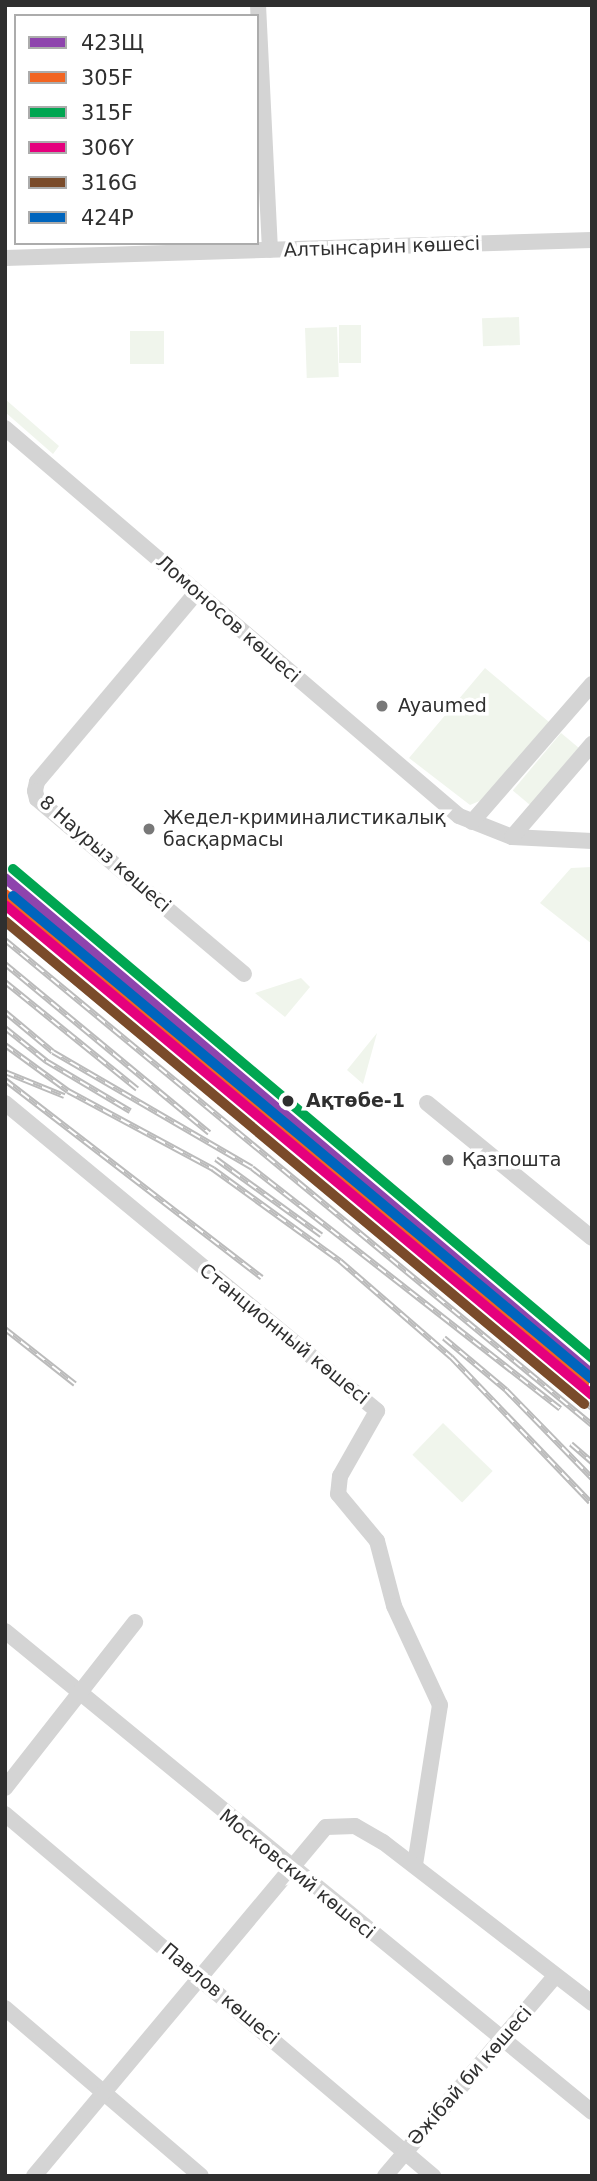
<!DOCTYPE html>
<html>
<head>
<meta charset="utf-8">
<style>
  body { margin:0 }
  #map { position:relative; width:597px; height:2181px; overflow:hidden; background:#fff; font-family:"DejaVu Sans",sans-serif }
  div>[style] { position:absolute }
  .green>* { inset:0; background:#f0f5ec; transform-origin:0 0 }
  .minor>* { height:16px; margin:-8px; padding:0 8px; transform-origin:8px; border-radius:8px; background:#d4d4d4 }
  .rail>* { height:6px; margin-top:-3px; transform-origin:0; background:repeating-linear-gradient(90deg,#fff 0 10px,#bbb 0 20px); box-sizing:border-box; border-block:2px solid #bbb }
  .rail-1>* { height:10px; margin:-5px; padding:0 5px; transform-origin:5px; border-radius:5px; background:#8e44ad }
  .rail-2>* { height:10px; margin:-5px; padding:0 5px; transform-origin:5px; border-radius:5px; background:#f26522 }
  .rail-3>* { height:10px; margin:-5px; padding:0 5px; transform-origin:5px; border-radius:5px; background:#00a651 }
  .rail-4>* { height:10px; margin:-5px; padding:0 5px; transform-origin:5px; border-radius:5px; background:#e5007d }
  .rail-5>* { height:10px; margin:-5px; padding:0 5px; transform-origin:5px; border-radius:5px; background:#7a4b2a }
  .rail-6>* { height:10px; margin:-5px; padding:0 5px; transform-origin:5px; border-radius:5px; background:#0065bd }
  .dots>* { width:19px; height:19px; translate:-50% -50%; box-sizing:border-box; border:4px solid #fff; border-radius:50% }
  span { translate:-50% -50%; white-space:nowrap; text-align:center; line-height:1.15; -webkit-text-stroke:7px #fff; paint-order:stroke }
  .street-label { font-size:19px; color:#2f2f2f }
  .poi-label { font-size:19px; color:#2f2f2f }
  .left { translate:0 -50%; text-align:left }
  .stop-label { font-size:19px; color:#2f2f2f; font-weight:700 }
  .frame { position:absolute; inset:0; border:7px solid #2f2f2f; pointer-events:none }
  .legend { position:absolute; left:14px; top:14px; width:245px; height:231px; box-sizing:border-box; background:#fff; border:2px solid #acacac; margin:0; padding:9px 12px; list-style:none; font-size:21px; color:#2f2f2f }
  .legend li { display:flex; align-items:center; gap:14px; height:35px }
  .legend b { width:35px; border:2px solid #acacac }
</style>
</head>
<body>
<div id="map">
  <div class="green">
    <div style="left:519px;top:317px;width:28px;height:37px;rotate:88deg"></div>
    <div style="left:339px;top:325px;width:22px;height:38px"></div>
    <div style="left:337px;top:327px;width:50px;height:32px;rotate:88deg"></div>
    <div style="left:130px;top:331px;width:34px;height:33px"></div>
    <div style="clip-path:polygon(5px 399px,59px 446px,53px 454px,5px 412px)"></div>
    <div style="clip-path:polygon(485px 668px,549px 722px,482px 800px,470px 805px,409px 758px)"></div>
    <div style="left:561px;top:733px;width:23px;height:75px;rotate:40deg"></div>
    <div style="clip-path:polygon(592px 867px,592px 944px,540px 903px,571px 868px)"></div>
    <div style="clip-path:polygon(301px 978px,310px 987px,285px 1017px,255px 993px)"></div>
    <div style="clip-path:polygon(377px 1033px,363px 1084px,347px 1070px)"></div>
    <div style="left:443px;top:1423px;width:69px;height:44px;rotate:44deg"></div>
  </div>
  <div class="minor">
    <div style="left:258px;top:5px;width:245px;rotate:87.2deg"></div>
    <div style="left:5px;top:258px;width:587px;rotate:-1.76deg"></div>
    <div style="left:5px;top:428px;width:597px;rotate:40.52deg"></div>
    <div style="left:459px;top:816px;width:57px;rotate:21.6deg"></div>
    <div style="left:512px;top:837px;width:80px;rotate:2.9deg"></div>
    <div style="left:196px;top:593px;width:247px;rotate:130.1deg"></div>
    <div style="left:37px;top:782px;width:9px;rotate:103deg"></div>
    <div style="left:35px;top:791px;width:8px;rotate:76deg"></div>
    <div style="left:37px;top:799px;width:271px;rotate:40.2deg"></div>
    <div style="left:472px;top:822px;width:183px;rotate:-49deg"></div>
    <div style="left:512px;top:837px;width:123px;rotate:-49.3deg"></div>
    <div style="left:5px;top:1103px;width:483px;rotate:39.6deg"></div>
    <div style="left:377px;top:1411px;width:75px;rotate:119.6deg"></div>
    <div style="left:340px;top:1476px;width:18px;rotate:96deg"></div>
    <div style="left:338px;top:1494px;width:61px;rotate:50.3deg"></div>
    <div style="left:377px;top:1541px;width:67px;rotate:75.3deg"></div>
    <div style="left:394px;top:1606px;width:109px;rotate:65.1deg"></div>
    <div style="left:440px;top:1705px;width:162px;rotate:98.9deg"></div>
    <div style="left:427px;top:1103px;width:213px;rotate:39.3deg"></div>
    <div style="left:5px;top:1631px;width:759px;rotate:39.33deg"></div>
    <div style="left:5px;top:1788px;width:211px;rotate:-51.9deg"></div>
    <div style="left:5px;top:1814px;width:561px;rotate:40.22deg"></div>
    <div style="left:5px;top:2008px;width:258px;rotate:40.6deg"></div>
    <div style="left:34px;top:2176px;width:455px;rotate:-50.1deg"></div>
    <div style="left:326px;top:1827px;width:29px;rotate:-2deg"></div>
    <div style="left:355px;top:1826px;width:32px;rotate:30deg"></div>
    <div style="left:383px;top:1842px;width:264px;rotate:37.6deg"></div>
    <div style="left:385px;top:2176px;width:262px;rotate:-49.6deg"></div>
  </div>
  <div class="rail">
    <div style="left:5px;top:924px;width:761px;rotate:39.51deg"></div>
    <div style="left:5px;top:940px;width:761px;rotate:39.56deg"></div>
    <div style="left:5px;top:964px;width:265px;rotate:39.6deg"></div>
    <div style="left:5px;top:982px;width:170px;rotate:39deg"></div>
    <div style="left:5px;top:1012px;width:62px;rotate:39.8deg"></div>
    <div style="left:53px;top:1052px;width:230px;rotate:30.2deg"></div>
    <div style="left:252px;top:1168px;width:391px;rotate:38deg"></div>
    <div style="left:5px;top:1028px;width:53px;rotate:38.8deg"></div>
    <div style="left:46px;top:1061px;width:98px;rotate:30.8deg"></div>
    <div style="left:5px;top:1045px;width:78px;rotate:36.1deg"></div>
    <div style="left:68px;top:1091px;width:165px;rotate:28.3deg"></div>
    <div style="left:213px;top:1169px;width:157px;rotate:35.9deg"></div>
    <div style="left:340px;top:1261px;width:147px;rotate:40.9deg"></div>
    <div style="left:451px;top:1357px;width:201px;rotate:46.2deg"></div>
    <div style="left:5px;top:1072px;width:64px;rotate:22.1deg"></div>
    <div style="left:5px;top:1080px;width:324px;rotate:37.6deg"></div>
    <div style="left:216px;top:1159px;width:130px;rotate:35.9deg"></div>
    <div style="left:5px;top:1329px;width:89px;rotate:38.2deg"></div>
    <div style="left:444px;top:1338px;width:81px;rotate:40deg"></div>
    <div style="left:506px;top:1390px;width:123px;rotate:45.7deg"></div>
    <div style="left:571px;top:1444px;width:28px;rotate:41deg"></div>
  </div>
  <div class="rail-1">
    <div style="left:5px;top:878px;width:768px;rotate:40.2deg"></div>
  </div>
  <div class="rail-2">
    <div style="left:5px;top:894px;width:758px;rotate:40.18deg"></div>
  </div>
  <div class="rail-3">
    <div style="left:13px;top:869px;width:758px;rotate:40.18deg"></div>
  </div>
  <div class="rail-4">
    <div style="left:5px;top:905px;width:765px;rotate:39.85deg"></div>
  </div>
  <div class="rail-5">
    <div style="left:5px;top:921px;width:754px;rotate:39.83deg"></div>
  </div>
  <div class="rail-6">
    <div style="left:13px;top:896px;width:754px;rotate:39.83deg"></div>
  </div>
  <div class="dots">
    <div style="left:382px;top:706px;background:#787878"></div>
    <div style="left:149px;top:829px;background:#787878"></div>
    <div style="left:288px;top:1101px;background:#2f2f2f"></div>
    <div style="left:448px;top:1160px;background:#787878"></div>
  </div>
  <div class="street-label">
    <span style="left:382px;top:247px;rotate:-2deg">Алтынсарин көшесі</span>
    <span style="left:228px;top:619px;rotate:41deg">Ломоносов көшесі</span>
    <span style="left:105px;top:854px;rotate:41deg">8 Наурыз көшесі</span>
    <span style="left:284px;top:1334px;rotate:39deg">Станционный көшесі</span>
    <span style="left:297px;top:1874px;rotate:39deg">Московский көшесі</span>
    <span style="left:220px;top:1994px;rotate:40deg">Павлов көшесі</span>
    <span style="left:470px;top:2076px;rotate:-49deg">Әжібай би көшесі</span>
  </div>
  <div class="poi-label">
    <span class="left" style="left:398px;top:706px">Ayaumed</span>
    <span class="left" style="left:163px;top:829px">Жедел-криминалистикалық<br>басқармасы</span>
    <span class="left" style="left:462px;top:1160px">Қазпошта</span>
  </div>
  <div class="stop-label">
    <span class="left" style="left:306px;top:1101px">Ақтөбе-1</span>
  </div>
  <div class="frame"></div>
  <ul class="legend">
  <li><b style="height:9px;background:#8e44ad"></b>423Щ</li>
  <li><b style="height:9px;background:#f26522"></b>305F</li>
  <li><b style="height:9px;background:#00a651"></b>315F</li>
  <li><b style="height:9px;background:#e5007d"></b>306Y</li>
  <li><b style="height:9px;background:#7a4b2a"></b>316G</li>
  <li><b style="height:9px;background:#0065bd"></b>424Р</li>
  </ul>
</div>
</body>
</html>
